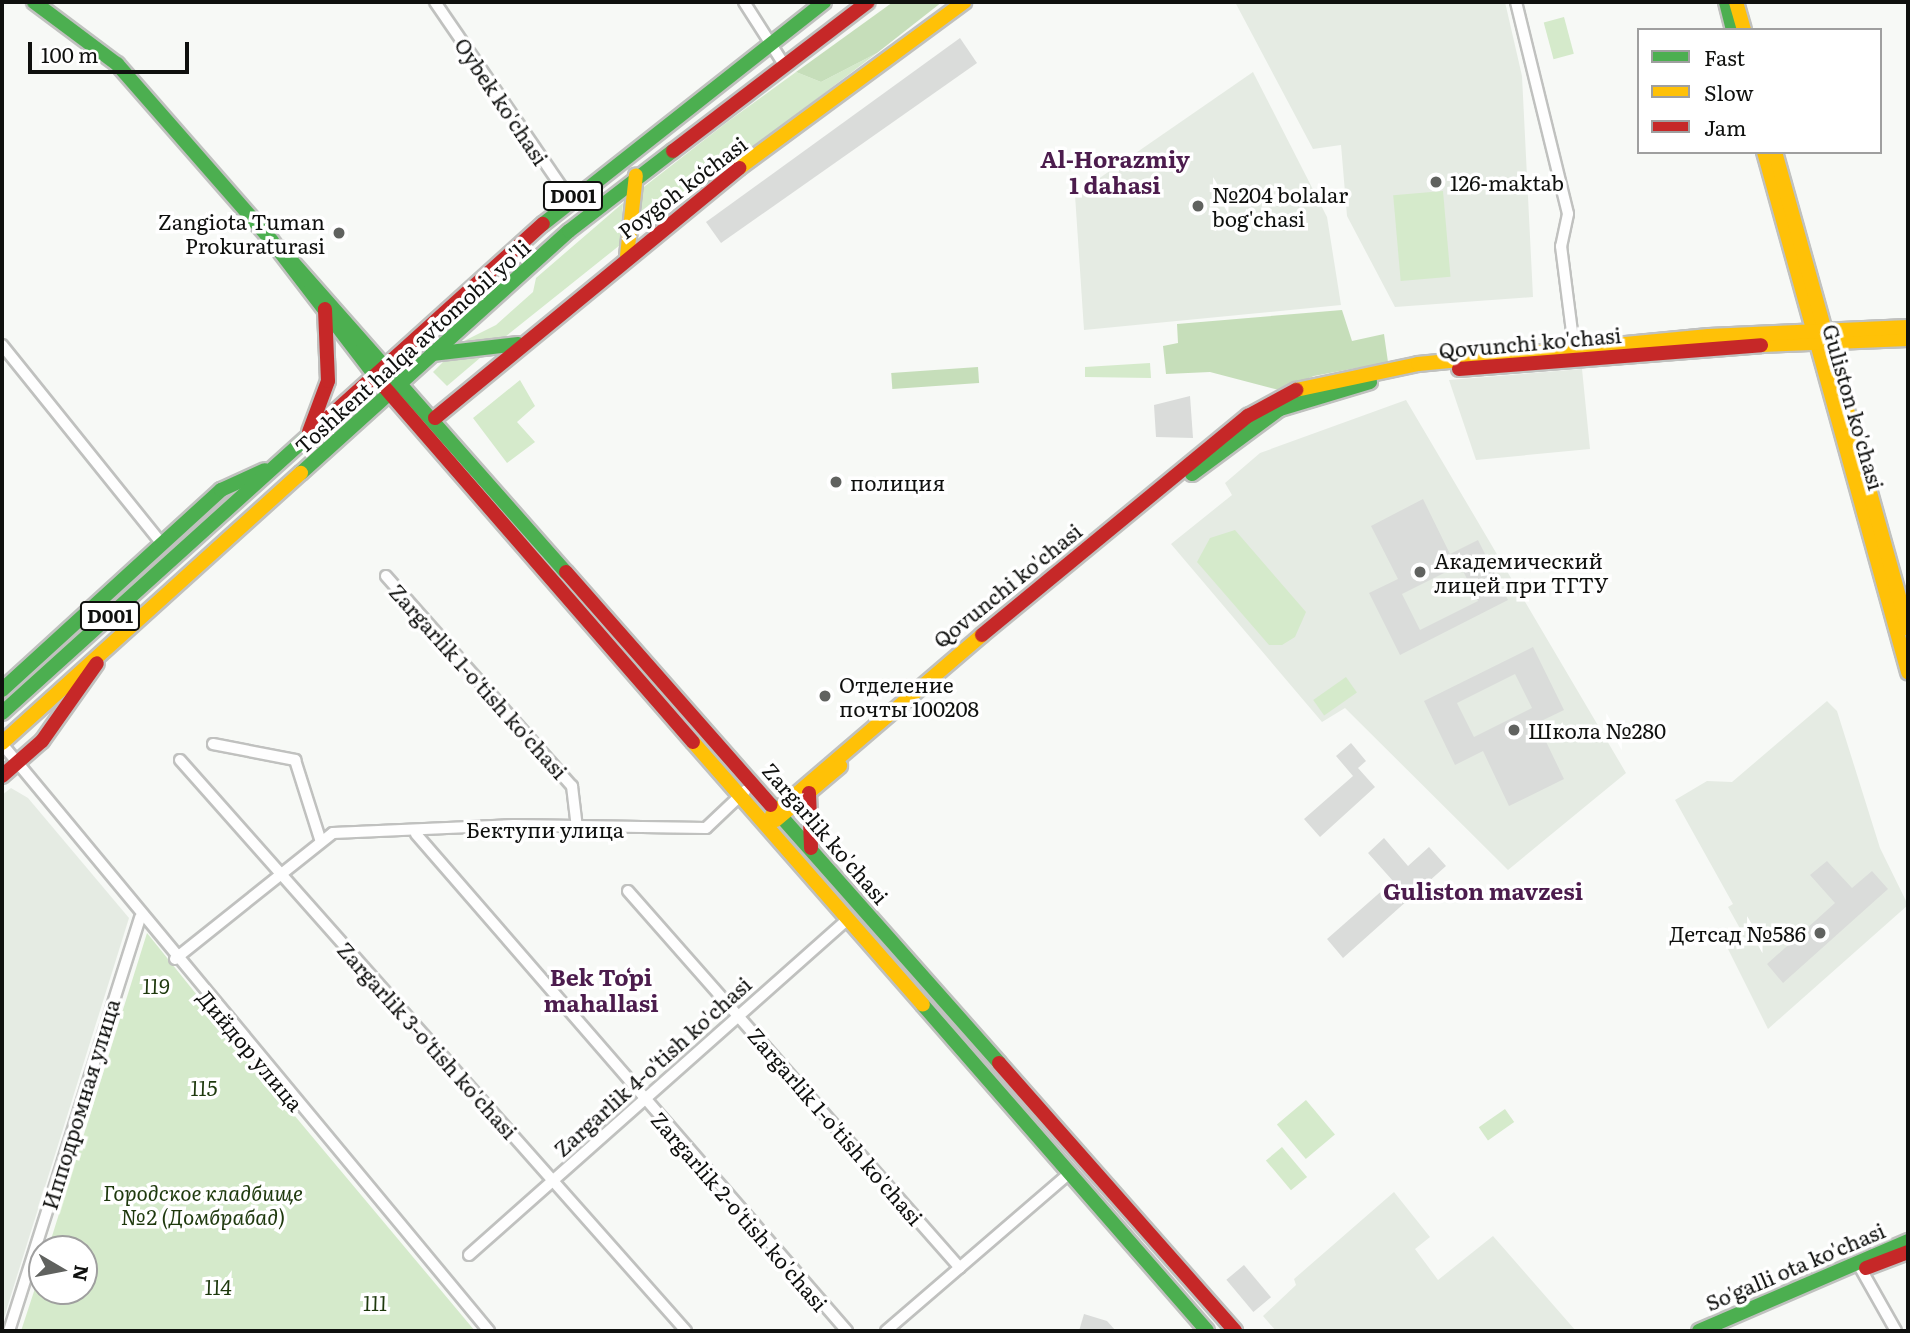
<!DOCTYPE html>
<html>
<head>
<meta charset="utf-8">
<style>
  body { margin:0 }
  #map { position:relative; width:1910px; height:1333px; overflow:hidden; background:#f7f9f6; font-family:Literata,serif }
  div>[style] { position:absolute }
  .built>* { inset:0; background:#e5ebe3 }
  .green>* { inset:0; background:#d5eacb; transform-origin:0 0 }
  .forest>* { inset:0; background:#c6deba; transform-origin:0 0 }
  .building>* { inset:0; background:#dadcda; transform-origin:0 0 }
  .roads { filter:drop-shadow(2px 0 #c0c1bf) drop-shadow(-2px 0 #c0c1bf) drop-shadow(0 2px #c0c1bf) drop-shadow(0 -2px #c0c1bf) }
  .street>* { height:10px; margin:-5px; padding:0 5px; transform-origin:5px; border-radius:5px; background:#fefefe }
  .fast>* { height:14px; margin:-7px; padding:0 7px; transform-origin:7px; border-radius:7px; background:#4caf50 }
  .slow>* { height:14px; margin:-7px; padding:0 7px; transform-origin:7px; border-radius:7px; background:#ffc107 }
  .jam>* { height:14px; margin:-7px; padding:0 7px; transform-origin:7px; border-radius:7px; background:#c62828 }
  .dots>* { width:19px; height:19px; translate:-50% -50%; box-sizing:border-box; border:4px solid #fff; border-radius:50% }
  span { translate:-50% -50%; white-space:nowrap; text-align:center; line-height:1.15; -webkit-text-stroke:7px #fff; paint-order:stroke }
  .shield-label span { padding:2px 5px; background:#fff; border:2px solid; border-radius:5px; -webkit-text-stroke-width:0 }
  .shield-label { font-size:19px; color:#0f100e; font-weight:700 }
  .street-label { font-size:21px; color:#0f100e }
  .poi-label { font-size:21px; color:#0f100e }
  .left { translate:0 -50%; text-align:left }
  .right { translate:-100% -50%; text-align:right }
  .park-label { font-size:21px; color:#1e390d; font-style:italic }
  .neighbourhood-label { font-size:23px; color:#4c1c4d; font-weight:700 }
  .frame { position:absolute; inset:0; border:4px solid #0f100e; pointer-events:none }
  .legend { position:absolute; left:1637px; top:28px; width:245px; height:126px; box-sizing:border-box; background:#fff; border:2px solid #9f9f9f; margin:0; padding:9px 12px; list-style:none; font-size:21px; color:#0f100e }
  .legend li { display:flex; align-items:center; gap:14px; height:35px }
  .legend b { width:35px; border:2px solid #9f9f9f }
  .north { position:absolute; left:28px; top:1235px; width:70px; height:70px; box-sizing:border-box; background:#fff; border:2px solid #9f9f9f; border-radius:50%; rotate:100deg; font-size:19px; font-weight:700; line-height:28px; text-align:center; color:#0f100e }
  .north::after { content:''; display:block; margin:auto; width:24px; height:32px; background:#60625f; clip-path:polygon(50% 0,100% 100%,50% 72%,0 100%) }
  .scale { position:absolute; left:28px; top:42px; width:161px; height:32px; box-sizing:border-box; border:4px solid #0f100e; border-top:0; padding-left:9px; font-size:21px; line-height:24px; white-space:nowrap; color:#0f100e; -webkit-text-stroke:5px #fff; paint-order:stroke }
</style>
</head>
<body>
<div id="map">
  <div class="built">
    <div style="clip-path:polygon(1235px 2px,1505px 2px,1522px 76px,1533px 297px,1395px 307px,1347px 216px,1341px 145px,1313px 149px)"></div>
    <div style="clip-path:polygon(1253px 72px,1327px 217px,1341px 305px,1084px 330px,1075px 195px)"></div>
    <div style="clip-path:polygon(1582px 369px,1590px 449px,1476px 460px,1449px 380px)"></div>
    <div style="clip-path:polygon(1406px 400px,1626px 773px,1508px 870px,1345px 708px,1322px 722px,1171px 544px,1232px 495px,1225px 483px,1260px 453px)"></div>
    <div style="clip-path:polygon(1827px 701px,1837px 711px,1880px 848px,1908px 905px,1768px 1029px,1725px 943px,1742px 932px,1728px 907px,1733px 904px,1675px 800px,1707px 781px,1732px 782px)"></div>
    <div style="clip-path:polygon(11px 788px,28px 798px,129px 918px,2px 1324px,2px 795px)"></div>
    <div style="clip-path:polygon(1394px 1192px,1430px 1237px,1415px 1249px,1438px 1280px,1493px 1236px,1576px 1331px,1276px 1331px,1263px 1316px,1296px 1285px,1294px 1279px)"></div>
  </div>
  <div class="green">
    <div style="left:1564px;top:17px;width:38px;height:21px;rotate:75deg"></div>
    <div style="clip-path:polygon(877px 53px,639px 234px,634px 233px,640px 190px,726px 123px,796px 72px,821px 82px)"></div>
    <div style="left:1443px;top:191px;width:86px;height:50px;rotate:85deg"></div>
    <div style="clip-path:polygon(623px 203px,620px 245px,500px 341px,464px 341px,496px 325px,533px 292px,536px 278px)"></div>
    <div style="clip-path:polygon(487px 352px,447px 386px,433px 372px,443px 362px)"></div>
    <div style="clip-path:polygon(1150px 363px,1151px 378px,1085px 377px,1085px 367px)"></div>
    <div style="clip-path:polygon(520px 380px,535px 406px,517px 422px,535px 442px,507px 463px,473px 418px)"></div>
    <div style="clip-path:polygon(1235px 530px,1306px 612px,1295px 637px,1282px 645px,1269px 645px,1197px 562px,1210px 538px)"></div>
    <div style="left:1346px;top:677px;width:19px;height:40px;rotate:55deg"></div>
    <div style="clip-path:polygon(147px 933px,284px 1103px,475px 1331px,21px 1331px,42px 1267px,42px 1291px,84px 1291px,84px 1249px,48px 1249px)"></div>
    <div style="left:1306px;top:1100px;width:45px;height:38px;rotate:50deg"></div>
    <div style="left:1505px;top:1109px;width:16px;height:32px;rotate:55deg"></div>
    <div style="left:1282px;top:1147px;width:39px;height:21px;rotate:50deg"></div>
  </div>
  <div class="forest">
    <div style="clip-path:polygon(893px 2px,942px 2px,877px 53px,821px 82px,796px 72px)"></div>
    <div style="clip-path:polygon(1342px 310px,1352px 341px,1384px 334px,1388px 362px,1314px 376px,1279px 390px,1210px 372px,1166px 374px,1163px 346px,1178px 343px,1177px 324px)"></div>
    <div style="left:978px;top:367px;width:16px;height:87px;rotate:86deg"></div>
  </div>
  <div class="building">
    <div style="clip-path:polygon(960px 38px,977px 63px,721px 243px,706px 222px)"></div>
    <div style="clip-path:polygon(1190px 396px,1193px 438px,1156px 437px,1154px 405px)"></div>
    <div style="clip-path:polygon(evenodd,1423px 499px,1450px 554px,1478px 540px,1508px 600px,1400px 655px,1369px 593px,1398px 579px,1371px 526px,1423px 499px,1460px 565px,1478px 601px,1420px 630px,1402px 594px,1460px 565px)"></div>
    <div style="clip-path:polygon(evenodd,1533px 647px,1564px 710px,1537px 723px,1564px 779px,1509px 806px,1483px 751px,1455px 765px,1424px 701px,1533px 647px,1515px 674px,1532px 708px,1474px 737px,1457px 703px,1515px 674px)"></div>
    <div style="clip-path:polygon(1351px 743px,1366px 761px,1358px 768px,1375px 787px,1320px 837px,1304px 819px,1353px 776px,1336px 756px)"></div>
    <div style="clip-path:polygon(1384px 838px,1408px 866px,1429px 847px,1446px 866px,1343px 958px,1327px 939px,1393px 881px,1368px 853px)"></div>
    <div style="clip-path:polygon(1827px 861px,1852px 888px,1872px 871px,1888px 889px,1783px 983px,1767px 964px,1835px 903px,1810px 875px)"></div>
    <div style="left:1244px;top:1265px;width:42px;height:23px;rotate:50deg"></div>
    <div style="clip-path:polygon(1084px 1314px,1107px 1321px,1116px 1331px,1079px 1331px)"></div>
  </div>
  <div class="roads">
    <div class="street">
      <div style="left:435px;top:2px;width:239px;rotate:55.6deg"></div>
      <div style="left:744px;top:2px;width:72px;rotate:57.4deg"></div>
      <div style="left:1516px;top:2px;width:218px;rotate:76.2deg"></div>
      <div style="left:1568px;top:214px;width:33px;rotate:102deg"></div>
      <div style="left:1561px;top:246px;width:110px;rotate:82.7deg"></div>
      <div style="left:2px;top:345px;width:255px;rotate:51.2deg"></div>
      <div style="left:386px;top:576px;width:281px;rotate:48.5deg"></div>
      <div style="left:572px;top:786px;width:42px;rotate:83.2deg"></div>
      <div style="left:2px;top:744px;width:763px;rotate:50.32deg"></div>
      <div style="left:213px;top:744px;width:84px;rotate:11deg"></div>
      <div style="left:295px;top:760px;width:83px;rotate:72.4deg"></div>
      <div style="left:180px;top:760px;width:763px;rotate:48.45deg"></div>
      <div style="left:416px;top:834px;width:658px;rotate:49.07deg"></div>
      <div style="left:628px;top:891px;width:502px;rotate:48.63deg"></div>
      <div style="left:175px;top:959px;width:202px;rotate:-38.6deg"></div>
      <div style="left:333px;top:833px;width:181px;rotate:-2.5deg"></div>
      <div style="left:514px;top:825px;width:192px;rotate:0.9deg"></div>
      <div style="left:706px;top:828px;width:54px;rotate:-43.5deg"></div>
      <div style="left:469px;top:1255px;width:506px;rotate:-41.56deg"></div>
      <div style="left:1857px;top:1262px;width:79px;rotate:60.5deg"></div>
      <div style="left:9px;top:1331px;width:434px;rotate:-72.4deg"></div>
      <div style="left:886px;top:1331px;width:243px;rotate:-40.7deg"></div>
    </div>
    <div class="fast">
      <div style="left:34px;top:2px;width:104px;rotate:36.8deg"></div>
      <div style="left:117px;top:64px;width:234px;rotate:48.8deg"></div>
      <div style="left:271px;top:240px;width:179px;rotate:52.5deg"></div>
      <div style="left:1726px;top:2px;width:29px;rotate:76deg"></div>
      <div style="left:543px;top:224px;width:358px;rotate:-38.3deg"></div>
      <div style="left:280px;top:248px;width:432px;rotate:48.6deg"></div>
      <div style="left:432px;top:354px;width:87px;rotate:-6.6deg"></div>
      <div style="left:301px;top:473px;width:361px;rotate:-42.1deg"></div>
      <div style="left:569px;top:231px;width:131px;rotate:-37.6deg"></div>
      <div style="left:1192px;top:474px;width:109px;rotate:-36.5deg"></div>
      <div style="left:1280px;top:409px;width:94px;rotate:-16.7deg"></div>
      <div style="left:2px;top:690px;width:297px;rotate:-42.4deg"></div>
      <div style="left:221px;top:490px;width:48px;rotate:-24.4deg"></div>
      <div style="left:2px;top:713px;width:426px;rotate:-42.1deg"></div>
      <div style="left:771px;top:805px;width:344px;rotate:48.5deg"></div>
      <div style="left:923px;top:1005px;width:432px;rotate:48.9deg"></div>
      <div style="left:1699px;top:1331px;width:228px;rotate:-23.3deg"></div>
    </div>
    <div class="slow">
      <div style="left:1736px;top:2px;width:29px;rotate:74deg"></div>
      <div style="left:1764px;top:152px;width:540px;rotate:74.52deg"></div>
      <div style="left:1775px;top:152px;width:495px;rotate:74.4deg"></div>
      <div style="left:739px;top:168px;width:280px;rotate:-36.4deg"></div>
      <div style="left:627px;top:256px;width:81px;rotate:-83.7deg"></div>
      <div style="left:1761px;top:345px;width:147px;rotate:-2.3deg"></div>
      <div style="left:1296px;top:390px;width:125px;rotate:-12deg"></div>
      <div style="left:1418px;top:364px;width:292px;rotate:-5.5deg"></div>
      <div style="left:1709px;top:336px;width:199px;rotate:-2.6deg"></div>
      <div style="left:693px;top:742px;width:349px;rotate:48.8deg"></div>
      <div style="left:2px;top:743px;width:403px;rotate:-42.1deg"></div>
      <div style="left:772px;top:815px;width:277px;rotate:-40.6deg"></div>
      <div style="left:776px;top:820px;width:84px;rotate:-40.2deg"></div>
    </div>
    <div class="jam">
      <div style="left:673px;top:151px;width:245px;rotate:-37.4deg"></div>
      <div style="left:1459px;top:369px;width:303px;rotate:-4.5deg"></div>
      <div style="left:380px;top:382px;width:477px;rotate:49deg"></div>
      <div style="left:435px;top:418px;width:394px;rotate:-39.4deg"></div>
      <div style="left:318px;top:427px;width:303px;rotate:-42.1deg"></div>
      <div style="left:309px;top:432px;width:54px;rotate:-69.6deg"></div>
      <div style="left:328px;top:381px;width:72px;rotate:-92.4deg"></div>
      <div style="left:566px;top:572px;width:310px;rotate:48.7deg"></div>
      <div style="left:982px;top:635px;width:345px;rotate:-39.5deg"></div>
      <div style="left:1248px;top:416px;width:55px;rotate:-28.4deg"></div>
      <div style="left:2px;top:776px;width:53px;rotate:-41.2deg"></div>
      <div style="left:42px;top:741px;width:95px;rotate:-54.8deg"></div>
      <div style="left:809px;top:793px;width:55px;rotate:87.9deg"></div>
      <div style="left:999px;top:1063px;width:357px;rotate:48.6deg"></div>
      <div style="left:1866px;top:1268px;width:45px;rotate:-20.9deg"></div>
    </div>
  </div>
  <div class="dots">
    <div style="left:1436px;top:182px;background:#60625f"></div>
    <div style="left:1198px;top:206px;background:#60625f"></div>
    <div style="left:339px;top:233px;background:#60625f"></div>
    <div style="left:836px;top:482px;background:#60625f"></div>
    <div style="left:1420px;top:572px;background:#60625f"></div>
    <div style="left:825px;top:696px;background:#60625f"></div>
    <div style="left:1514px;top:730px;background:#60625f"></div>
    <div style="left:1820px;top:933px;background:#60625f"></div>
  </div>
  <div class="shield-label">
    <span style="left:573px;top:196px">D001</span>
    <span style="left:110px;top:616px">D001</span>
  </div>
  <div class="street-label">
    <span style="left:502px;top:101px;rotate:56deg">Oybek ko'chasi</span>
    <span style="left:682px;top:187px;rotate:-37deg">Poygoh koʻchasi</span>
    <span style="left:1530px;top:342px;rotate:-5deg">Qovunchi ko'chasi</span>
    <span style="left:412px;top:346px;rotate:-42deg">Toshkent halqa avtomobil yo'li</span>
    <span style="left:1854px;top:407px;rotate:74deg">Guliston ko'chasi</span>
    <span style="left:1007px;top:585px;rotate:-39deg">Qovunchi ko'chasi</span>
    <span style="left:479px;top:681px;rotate:48deg">Zargarlik 1-o'tish ko'chasi</span>
    <span style="left:545px;top:829px">Бектупи улица</span>
    <span style="left:826px;top:833px;rotate:49deg">Zargarlik ko'chasi</span>
    <span style="left:428px;top:1040px;rotate:48deg">Zargarlik 3-o'tish ko'chasi</span>
    <span style="left:251px;top:1050px;rotate:50deg">Дийдор улица</span>
    <span style="left:652px;top:1066px;rotate:-42deg">Zargarlik 4-o'tish ko'chasi</span>
    <span style="left:80px;top:1104px;rotate:-73deg">Ипподромная улица</span>
    <span style="left:836px;top:1126px;rotate:49deg">Zargarlik 1-o'tish ko'chasi</span>
    <span style="left:740px;top:1211px;rotate:49deg">Zargarlik 2-o'tish ko'chasi</span>
    <span style="left:1795px;top:1266px;rotate:-23deg">So'galli ota ko'chasi</span>
  </div>
  <div class="poi-label">
    <span class="left" style="left:1450px;top:182px">126-maktab</span>
    <span class="left" style="left:1212px;top:206px">№204 bolalar<br>bog'chasi</span>
    <span class="right" style="left:325px;top:233px">Zangiota Tuman<br>Prokuraturasi</span>
    <span class="left" style="left:850px;top:482px">полиция</span>
    <span class="left" style="left:1434px;top:572px">Академический<br>лицей при ТГТУ</span>
    <span class="left" style="left:839px;top:696px">Отделение<br>почты 100208</span>
    <span class="left" style="left:1528px;top:730px">Школа №280</span>
    <span class="right" style="left:1806px;top:933px">Детсад №586</span>
  </div>
  <div class="park-label">
    <span style="left:156px;top:985px">119</span>
    <span style="left:204px;top:1087px">115</span>
    <span style="left:203px;top:1204px">Городское кладбище<br>№2 (Домбрабад)</span>
    <span style="left:218px;top:1286px">114</span>
    <span style="left:375px;top:1302px">111</span>
  </div>
  <div class="neighbourhood-label">
    <span style="left:1115px;top:171px">Al-Horazmiy<br>1 dahasi</span>
    <span style="left:1483px;top:890px">Guliston mavzesi</span>
    <span style="left:601px;top:989px">Bek Toʻpi<br>mahallasi</span>
  </div>
  <div class="frame"></div>
  <ul class="legend">
  <li><b style="height:9px;background:#4caf50"></b>Fast</li>
  <li><b style="height:9px;background:#ffc107"></b>Slow</li>
  <li><b style="height:9px;background:#c62828"></b>Jam</li>
  </ul>
  <div class="north">N</div>
  <div class="scale">100 m</div>
</div>
</body>
</html>
